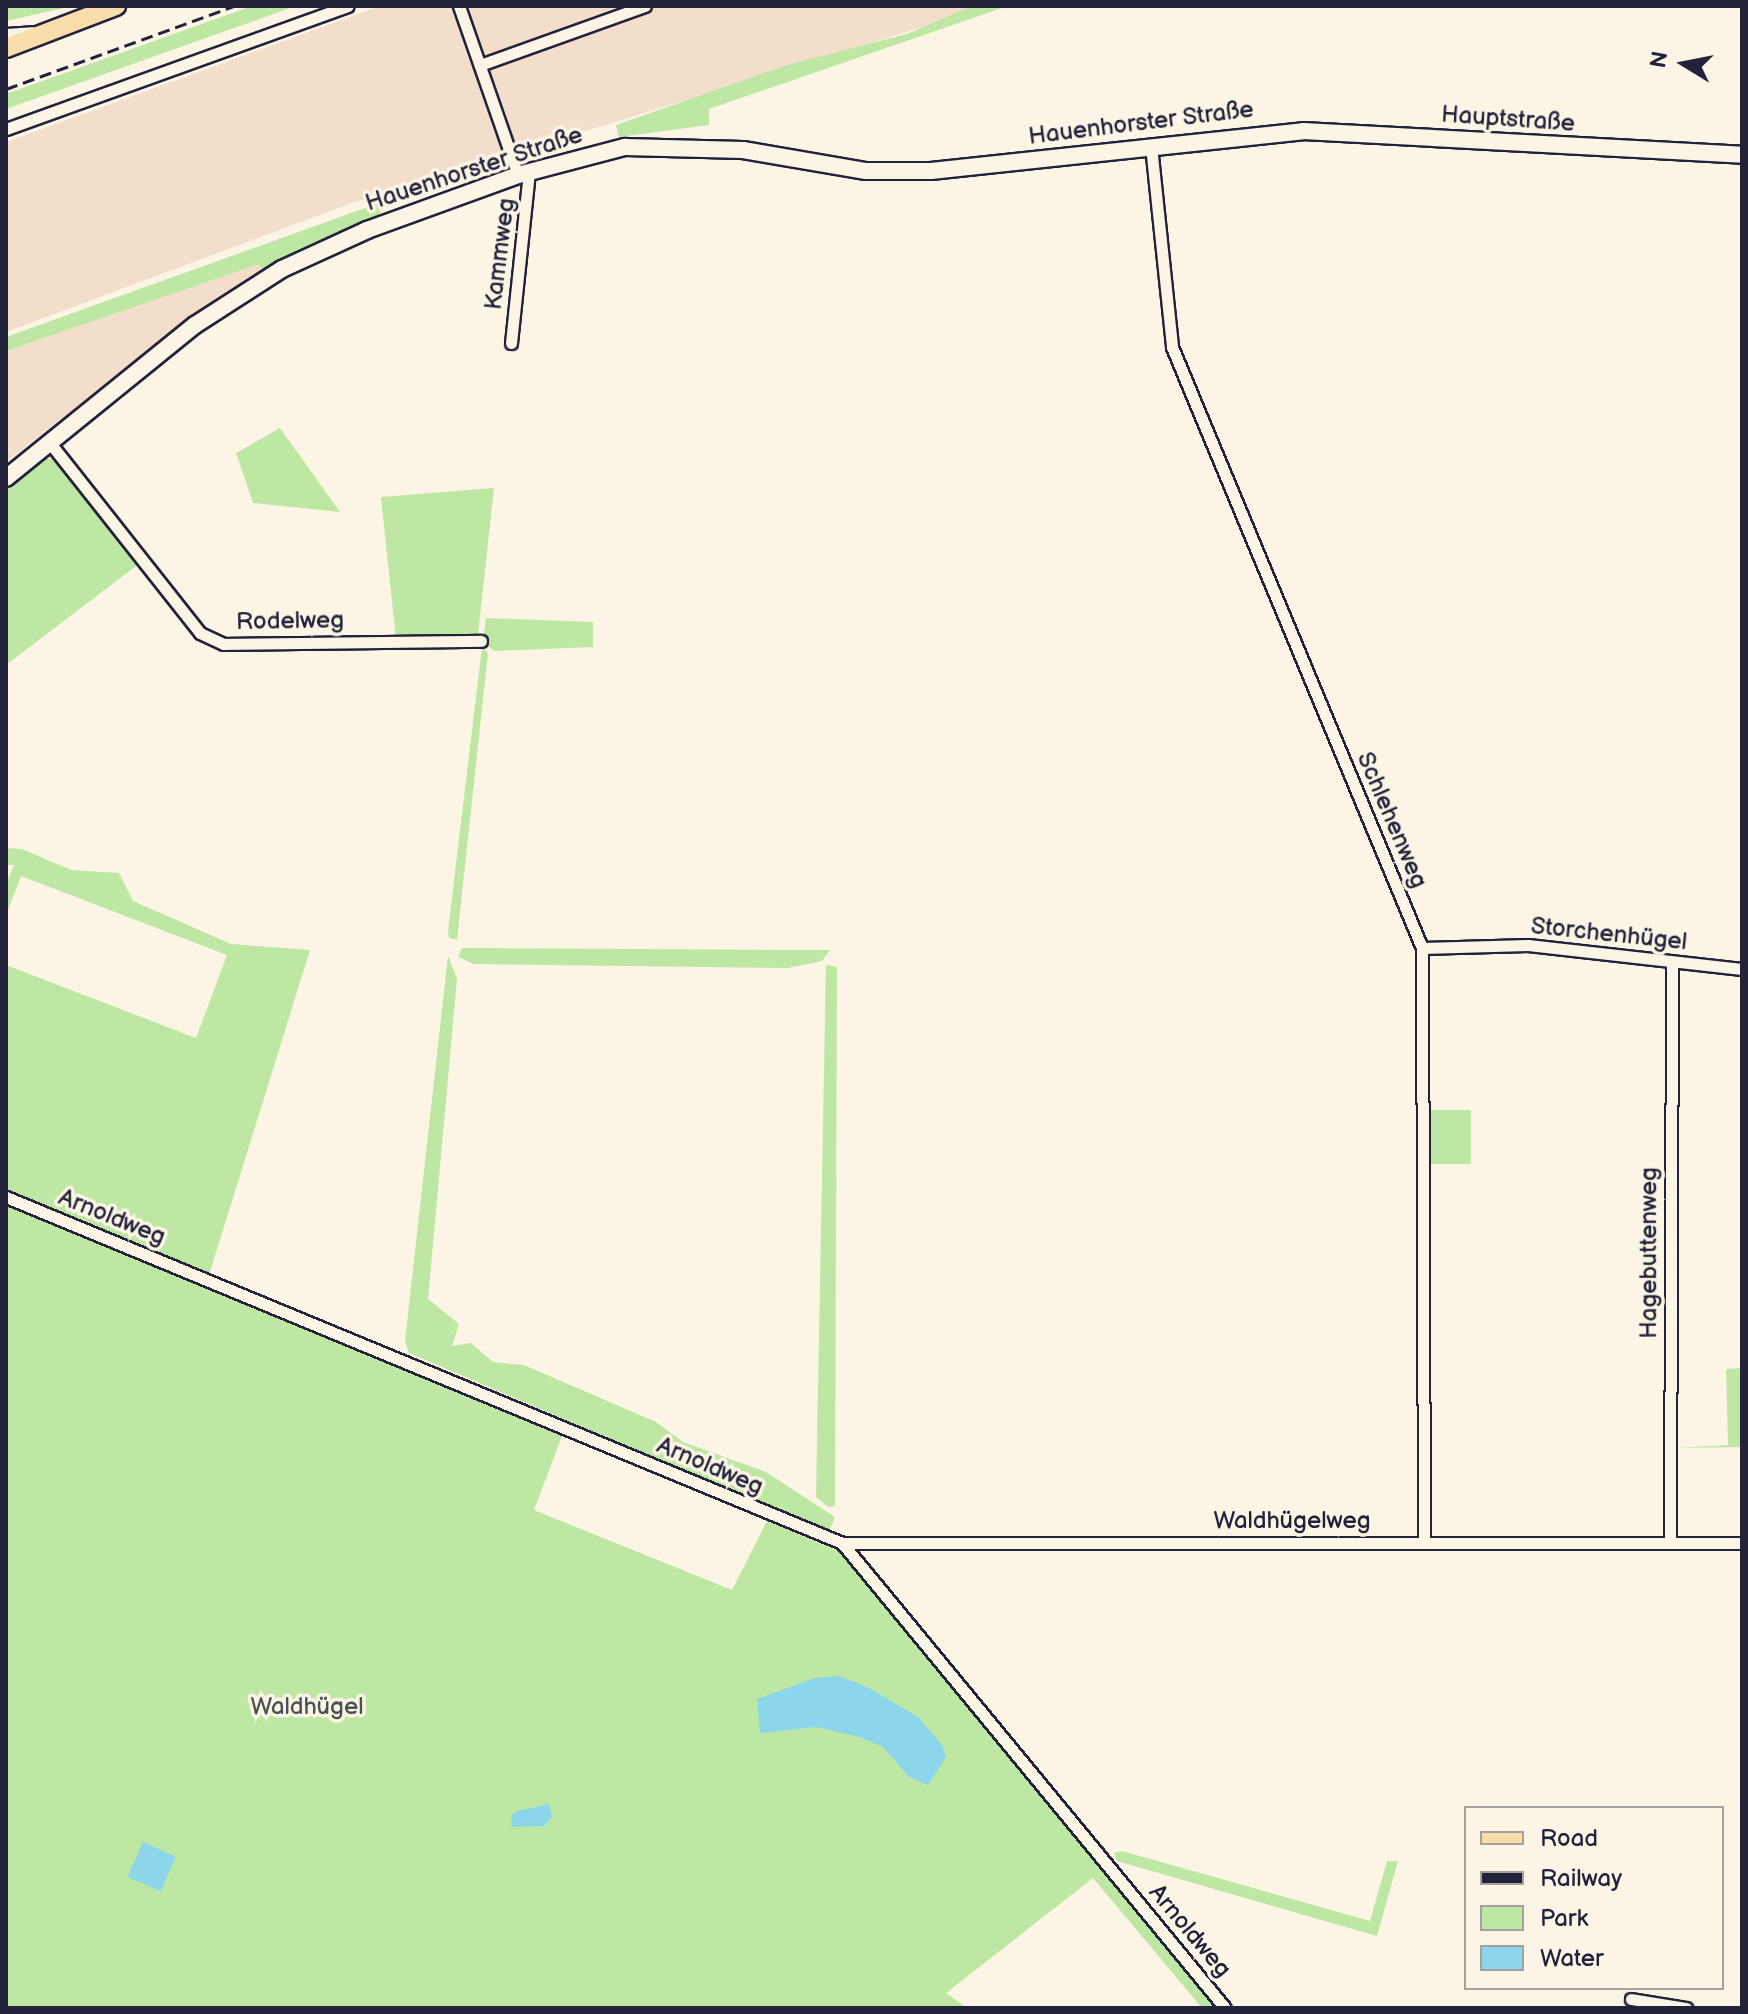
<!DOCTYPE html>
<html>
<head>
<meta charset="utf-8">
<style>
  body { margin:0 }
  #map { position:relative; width:1748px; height:2014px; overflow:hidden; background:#fcf5e5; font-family:"Balsamiq Sans",sans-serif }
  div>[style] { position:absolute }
  .built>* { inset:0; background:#f3decc }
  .green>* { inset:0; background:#bde7a3; transform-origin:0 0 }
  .water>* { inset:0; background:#8bd6eb; transform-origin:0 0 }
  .roads { filter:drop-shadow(2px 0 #22223b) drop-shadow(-2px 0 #22223b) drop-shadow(0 2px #22223b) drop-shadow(0 -2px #22223b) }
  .street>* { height:11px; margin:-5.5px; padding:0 5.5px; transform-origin:5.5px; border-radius:5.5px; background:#fcf5e5 }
  .secondary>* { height:16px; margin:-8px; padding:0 8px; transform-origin:8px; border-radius:8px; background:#fcf5e5 }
  .primary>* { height:18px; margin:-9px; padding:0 9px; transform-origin:9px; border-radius:9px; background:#f9deab }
  .rail>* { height:3px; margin-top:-1.5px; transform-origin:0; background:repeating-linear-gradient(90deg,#22223b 0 12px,transparent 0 18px) }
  span { translate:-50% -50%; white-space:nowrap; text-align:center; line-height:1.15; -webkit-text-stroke:7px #fcf5e5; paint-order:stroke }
  .street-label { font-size:24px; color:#22223b }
  .park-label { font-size:24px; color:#495355 }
  .frame { position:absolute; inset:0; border:8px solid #22223b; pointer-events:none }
  .legend { position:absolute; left:1464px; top:1806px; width:260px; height:184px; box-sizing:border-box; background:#fcf5e5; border:2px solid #a5a1a1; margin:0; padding:10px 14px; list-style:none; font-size:24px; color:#22223b }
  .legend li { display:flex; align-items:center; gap:16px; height:40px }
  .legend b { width:40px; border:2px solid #a5a1a1 }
  .north { position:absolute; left:1644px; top:24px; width:80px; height:80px; -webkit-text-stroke:6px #fcf5e5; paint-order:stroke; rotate:280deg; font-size:22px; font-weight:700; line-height:32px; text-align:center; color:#22223b }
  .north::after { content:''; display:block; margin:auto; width:28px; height:36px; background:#22223b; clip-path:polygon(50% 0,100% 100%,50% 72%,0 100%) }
</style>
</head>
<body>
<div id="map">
  <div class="built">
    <div style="clip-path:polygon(380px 6px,991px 6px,352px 203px,6px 332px,6px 142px)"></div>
    <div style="clip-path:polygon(260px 263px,263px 271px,158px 343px,6px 462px,6px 351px)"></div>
  </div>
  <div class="green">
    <div style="clip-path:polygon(16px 6px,73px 6px,6px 21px,6px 9px)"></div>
    <div style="clip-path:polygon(252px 6px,296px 6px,6px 109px,6px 94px)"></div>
    <div style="clip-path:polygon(972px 6px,1008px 6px,709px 109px,709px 125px,619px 137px,616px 125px,787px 65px,907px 34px)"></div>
    <div style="clip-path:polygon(379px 203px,381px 216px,263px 271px,259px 264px,6px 351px,6px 337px)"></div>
    <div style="clip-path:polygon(280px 428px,340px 512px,253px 503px,236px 453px)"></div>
    <div style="clip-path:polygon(58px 458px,79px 492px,136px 558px,136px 566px,6px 665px,6px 490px,44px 459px)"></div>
    <div style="clip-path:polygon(494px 488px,478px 634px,474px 639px,396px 639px,381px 497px)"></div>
    <div style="clip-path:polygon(486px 618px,593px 622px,593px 647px,494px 651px,483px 642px)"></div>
    <div style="clip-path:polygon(482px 647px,488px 653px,457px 940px,449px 938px,448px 931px)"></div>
    <div style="clip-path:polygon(6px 848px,22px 849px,71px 870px,119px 873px,133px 901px,231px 944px,310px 950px,205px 1288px,562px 1436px,534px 1510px,732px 1590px,767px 1521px,845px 1554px,1218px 2008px,1202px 2008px,1093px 1878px,946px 1993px,967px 2008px,6px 2008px,6px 965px,196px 1038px,227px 955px,21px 876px,6px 915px,6px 884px,14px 865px,6px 865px)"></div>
    <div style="clip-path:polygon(462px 948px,830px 950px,822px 961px,788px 968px,474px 964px,458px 957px)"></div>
    <div style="clip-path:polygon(448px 956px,457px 979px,428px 1299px,459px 1324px,452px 1346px,471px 1343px,493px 1362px,524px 1365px,656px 1422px,683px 1442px,766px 1472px,835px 1517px,829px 1532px,409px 1353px,405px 1341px)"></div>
    <div style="clip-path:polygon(826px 965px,837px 967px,835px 1506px,828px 1507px,816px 1497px)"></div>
    <div style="left:1427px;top:1110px;width:44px;height:54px"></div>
    <div style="clip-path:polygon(1742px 1368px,1742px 1447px,1677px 1448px,1728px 1445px,1726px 1369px)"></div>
    <div style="clip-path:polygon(1122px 1851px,1370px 1921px,1387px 1861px,1398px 1861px,1377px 1936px,1117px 1861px,1114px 1853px)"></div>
  </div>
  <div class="water">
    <div style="clip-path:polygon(839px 1676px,869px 1688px,918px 1717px,942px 1745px,946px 1757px,928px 1785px,909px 1777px,883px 1747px,859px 1737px,817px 1727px,760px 1733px,757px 1699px,815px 1678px)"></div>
    <div style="clip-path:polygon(549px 1804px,552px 1817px,544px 1826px,511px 1827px,512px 1815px,518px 1811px)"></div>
    <div style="left:143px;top:1842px;width:36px;height:38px;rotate:24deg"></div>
  </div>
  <div class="roads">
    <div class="street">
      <div style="left:459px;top:6px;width:179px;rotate:70.8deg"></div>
      <div style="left:6px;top:34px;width:26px;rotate:-4deg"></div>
      <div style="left:480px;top:65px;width:175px;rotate:-19.7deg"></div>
      <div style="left:6px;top:129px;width:363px;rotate:-19.8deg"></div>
      <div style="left:1151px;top:146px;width:202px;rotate:84deg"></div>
      <div style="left:1172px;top:347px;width:651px;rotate:67.41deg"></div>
      <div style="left:1422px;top:948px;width:595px;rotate:89.81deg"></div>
      <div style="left:511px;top:343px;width:172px;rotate:-84deg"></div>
      <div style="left:50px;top:443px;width:242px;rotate:51.7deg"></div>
      <div style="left:200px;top:633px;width:26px;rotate:25deg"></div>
      <div style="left:224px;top:644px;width:257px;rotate:-0.7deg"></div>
      <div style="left:1422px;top:948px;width:106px;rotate:-1.6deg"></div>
      <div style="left:1528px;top:945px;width:215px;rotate:6.4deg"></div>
      <div style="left:6px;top:1197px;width:905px;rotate:22.48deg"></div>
      <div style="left:842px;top:1543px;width:602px;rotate:50.52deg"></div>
      <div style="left:1670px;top:1542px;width:578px;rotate:-89.8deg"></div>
      <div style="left:842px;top:1543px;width:900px"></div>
      <div style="left:1631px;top:1999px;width:56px;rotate:9.3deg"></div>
    </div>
    <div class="secondary">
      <div style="left:6px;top:478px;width:243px;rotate:-39deg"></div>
      <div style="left:195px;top:325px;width:103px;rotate:-32.8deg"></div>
      <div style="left:282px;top:269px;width:94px;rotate:-24.6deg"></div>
      <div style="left:367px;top:230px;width:161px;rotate:-20deg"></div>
      <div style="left:518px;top:175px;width:111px;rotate:-14.7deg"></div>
      <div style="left:625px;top:147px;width:118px;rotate:1.5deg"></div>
      <div style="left:743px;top:150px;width:125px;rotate:9.7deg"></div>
      <div style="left:866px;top:171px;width:65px"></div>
      <div style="left:931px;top:171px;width:374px;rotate:-6.1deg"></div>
      <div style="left:1303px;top:131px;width:440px;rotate:3.1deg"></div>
    </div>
    <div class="primary">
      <div style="left:6px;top:48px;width:118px;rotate:-20.9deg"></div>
    </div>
  </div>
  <div class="rail">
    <div style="left:6px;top:89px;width:243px;rotate:-20deg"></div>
  </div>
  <div class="street-label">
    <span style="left:1508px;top:119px;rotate:4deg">Hauptstraße</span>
    <span style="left:1141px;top:123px;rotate:-7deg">Hauenhorster Straße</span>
    <span style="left:474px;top:169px;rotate:-18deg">Hauenhorster Straße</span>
    <span style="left:500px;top:254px;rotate:-83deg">Kammweg</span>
    <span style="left:290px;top:621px;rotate:-1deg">Rodelweg</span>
    <span style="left:1392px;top:820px;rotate:67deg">Schlehenweg</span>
    <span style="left:1609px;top:934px;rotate:6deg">Storchenhügel</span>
    <span style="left:112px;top:1217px;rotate:22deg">Arnoldweg</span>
    <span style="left:1649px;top:1253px;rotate:-90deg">Hagebuttenweg</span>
    <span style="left:710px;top:1466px;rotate:23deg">Arnoldweg</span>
    <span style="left:1292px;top:1521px">Waldhügelweg</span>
    <span style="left:1190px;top:1931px;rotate:50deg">Arnoldweg</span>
  </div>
  <div class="park-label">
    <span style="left:307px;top:1707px">Waldhügel</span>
  </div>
  <div class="frame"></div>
  <ul class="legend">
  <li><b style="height:10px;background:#f9deab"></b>Road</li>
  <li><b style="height:10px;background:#22223b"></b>Railway</li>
  <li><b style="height:22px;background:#bde7a3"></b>Park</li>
  <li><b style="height:22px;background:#8bd6eb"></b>Water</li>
  </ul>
  <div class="north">N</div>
</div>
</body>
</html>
